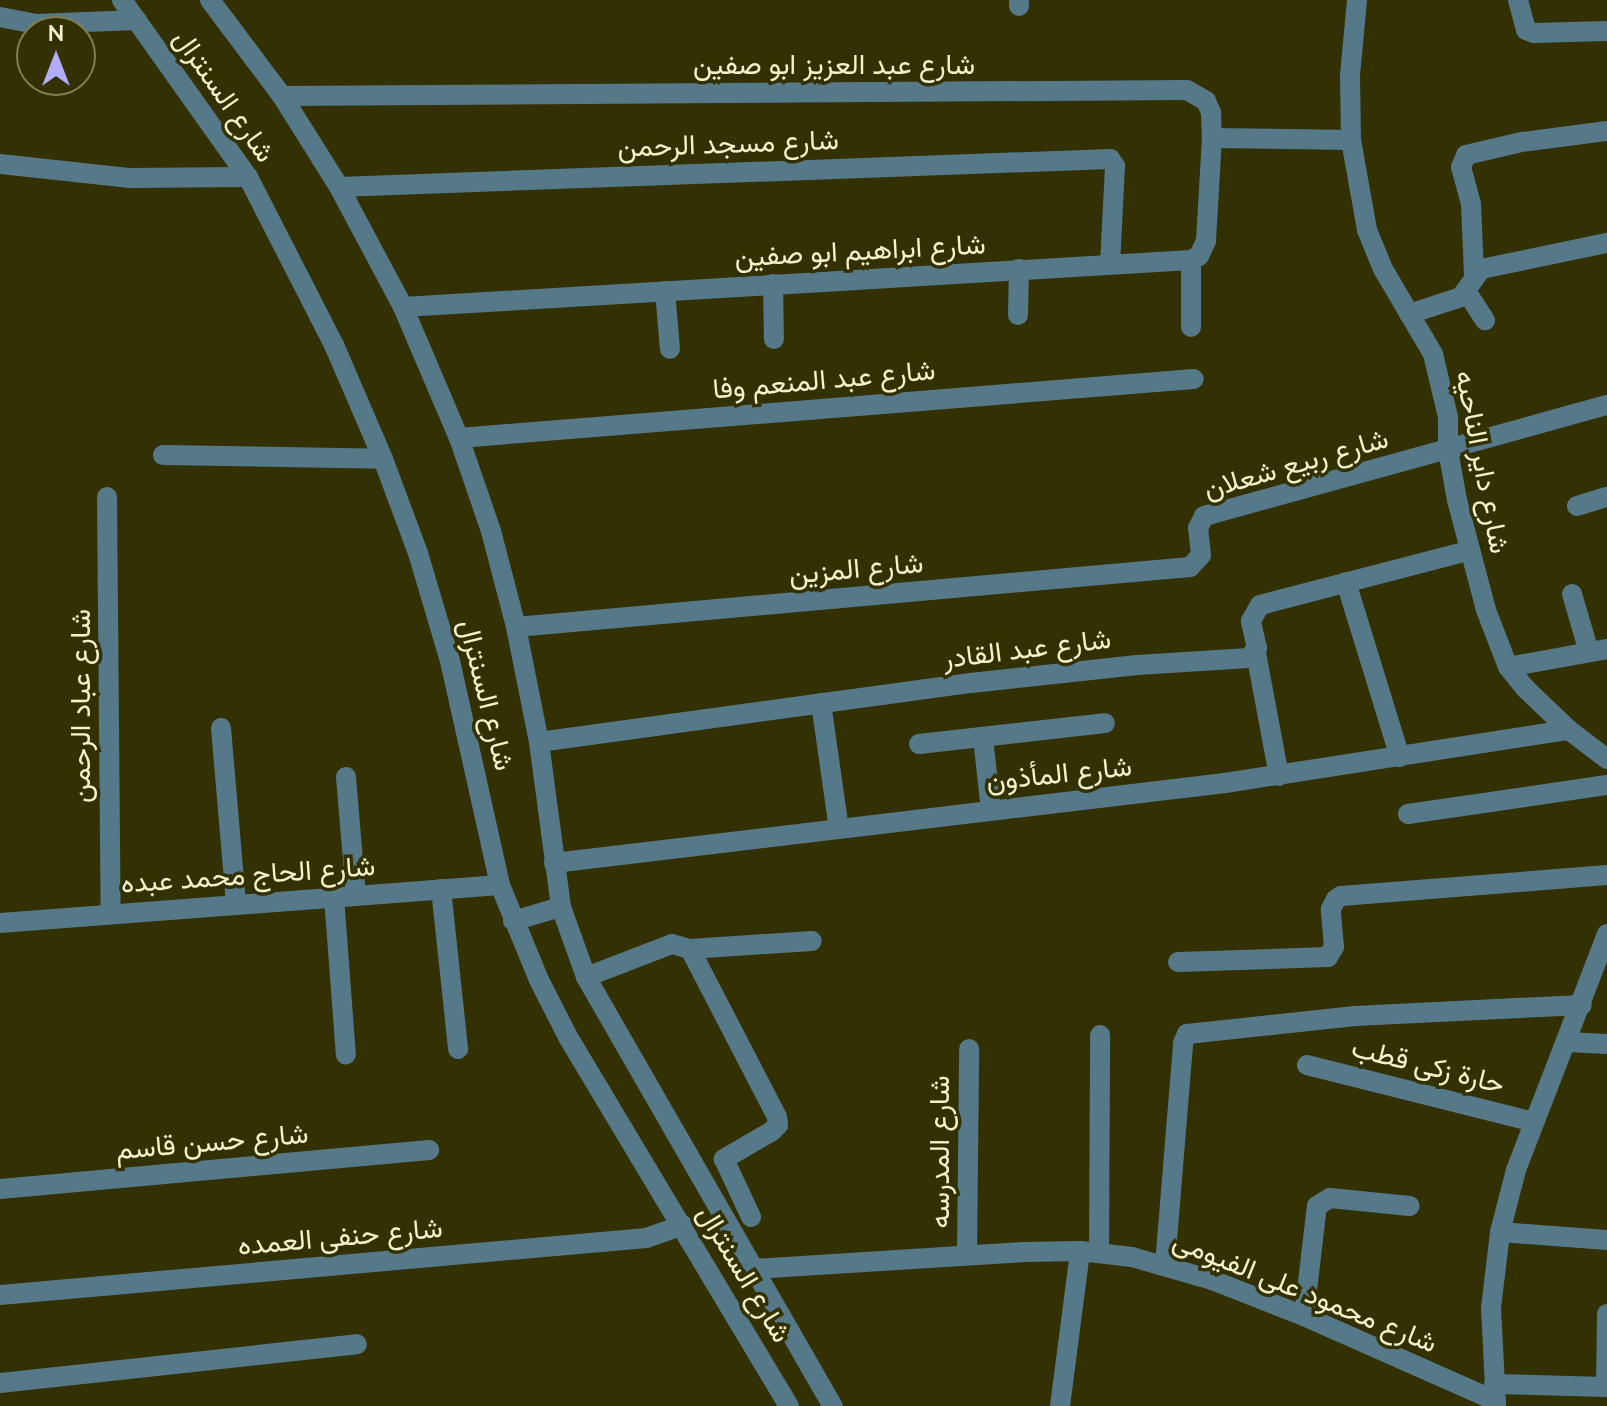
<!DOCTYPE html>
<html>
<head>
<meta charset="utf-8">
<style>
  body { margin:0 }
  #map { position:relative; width:1607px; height:1406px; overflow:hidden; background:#333103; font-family:"Nunito Sans",Vazirmatn,sans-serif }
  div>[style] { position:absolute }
  .minor>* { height:20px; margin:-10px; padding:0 10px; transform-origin:10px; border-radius:10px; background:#557989 }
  span { translate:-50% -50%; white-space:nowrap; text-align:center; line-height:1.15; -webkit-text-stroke:7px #333103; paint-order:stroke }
  .street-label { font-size:28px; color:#f3f2ca }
  .north { position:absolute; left:16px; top:16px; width:80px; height:80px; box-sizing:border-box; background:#333103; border:2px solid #807e53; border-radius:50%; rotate:0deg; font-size:22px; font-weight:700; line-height:32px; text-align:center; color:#f3f2ca }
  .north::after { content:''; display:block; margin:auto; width:28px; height:36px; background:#b2adf9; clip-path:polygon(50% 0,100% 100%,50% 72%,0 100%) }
</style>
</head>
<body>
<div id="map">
  <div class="minor">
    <div style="left:122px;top:0;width:217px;rotate:54.6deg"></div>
    <div style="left:248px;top:177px;width:189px;rotate:62.9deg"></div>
    <div style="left:334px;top:345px;width:124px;rotate:66.7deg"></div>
    <div style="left:383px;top:459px;width:100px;rotate:69.6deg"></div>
    <div style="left:418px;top:553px;width:113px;rotate:73.5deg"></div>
    <div style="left:450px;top:661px;width:230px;rotate:77.4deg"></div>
    <div style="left:500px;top:885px;width:103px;rotate:67.7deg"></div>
    <div style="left:539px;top:980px;width:64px;rotate:63deg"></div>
    <div style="left:568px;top:1037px;width:430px;rotate:59.1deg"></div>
    <div style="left:210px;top:0;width:120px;rotate:53.1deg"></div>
    <div style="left:282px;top:96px;width:107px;rotate:57.9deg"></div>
    <div style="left:339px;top:187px;width:136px;rotate:61.9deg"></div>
    <div style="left:403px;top:307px;width:142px;rotate:66.9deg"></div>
    <div style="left:459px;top:438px;width:98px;rotate:71deg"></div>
    <div style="left:491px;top:531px;width:99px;rotate:75.4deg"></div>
    <div style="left:516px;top:627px;width:117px;rotate:78.7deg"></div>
    <div style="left:539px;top:742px;width:166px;rotate:82.4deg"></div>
    <div style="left:561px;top:907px;width:74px;rotate:70.3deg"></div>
    <div style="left:586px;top:977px;width:495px;rotate:60.1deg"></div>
    <div style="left:1357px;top:0;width:76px;rotate:95.3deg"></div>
    <div style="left:1350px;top:76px;width:64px;rotate:89.1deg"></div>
    <div style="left:1351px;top:140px;width:91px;rotate:79.9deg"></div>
    <div style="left:1367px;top:230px;width:42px;rotate:67.7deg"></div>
    <div style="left:1383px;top:269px;width:99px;rotate:59.5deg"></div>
    <div style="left:1433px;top:354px;width:65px;rotate:76.6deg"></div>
    <div style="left:1448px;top:417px;width:33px;rotate:90deg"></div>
    <div style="left:1448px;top:450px;width:51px;rotate:79.8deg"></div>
    <div style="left:1457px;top:500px;width:114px;rotate:75.2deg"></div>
    <div style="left:1486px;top:610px;width:61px;rotate:68.9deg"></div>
    <div style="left:1508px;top:667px;width:28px;rotate:51deg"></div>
    <div style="left:1526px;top:689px;width:59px;rotate:43.6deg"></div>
    <div style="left:1569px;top:730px;width:48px;rotate:37.3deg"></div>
    <div style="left:1518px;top:0;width:31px;rotate:75deg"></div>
    <div style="left:1526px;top:30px;width:9px;rotate:21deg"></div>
    <div style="left:1534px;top:33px;width:73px;rotate:-1.6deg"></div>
    <div style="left:1019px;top:6px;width:6px;rotate:-90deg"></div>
    <div style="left:0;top:17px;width:36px;rotate:11deg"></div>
    <div style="left:35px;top:24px;width:102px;rotate:-2.2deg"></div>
    <div style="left:282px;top:96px;width:905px;rotate:-0.38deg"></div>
    <div style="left:1187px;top:90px;width:22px;rotate:30deg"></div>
    <div style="left:1206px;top:101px;width:12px;rotate:66deg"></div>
    <div style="left:1211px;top:112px;width:26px;rotate:88deg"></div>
    <div style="left:1212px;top:138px;width:139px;rotate:0.8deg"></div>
    <div style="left:0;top:164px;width:129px;rotate:6.2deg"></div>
    <div style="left:128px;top:178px;width:120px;rotate:-0.5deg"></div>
    <div style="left:339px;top:187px;width:772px;rotate:-2.08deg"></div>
    <div style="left:1110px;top:159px;width:9px;rotate:54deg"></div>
    <div style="left:1115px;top:166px;width:98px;rotate:92.9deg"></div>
    <div style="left:1191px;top:260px;width:67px;rotate:90deg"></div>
    <div style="left:1474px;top:275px;width:71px;rotate:-92.4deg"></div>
    <div style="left:1471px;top:204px;width:38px;rotate:-105deg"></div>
    <div style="left:1461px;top:167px;width:13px;rotate:-67deg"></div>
    <div style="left:1466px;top:155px;width:57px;rotate:-13.1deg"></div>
    <div style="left:1522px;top:142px;width:86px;rotate:-7.4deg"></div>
    <div style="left:773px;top:284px;width:55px;rotate:89deg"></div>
    <div style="left:665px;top:291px;width:58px;rotate:85.1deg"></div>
    <div style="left:1466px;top:291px;width:35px;rotate:57deg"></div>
    <div style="left:403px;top:307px;width:789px;rotate:-3.41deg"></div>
    <div style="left:1191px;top:260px;width:9px;rotate:-27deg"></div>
    <div style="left:1199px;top:256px;width:17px;rotate:-65deg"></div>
    <div style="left:1206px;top:241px;width:103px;rotate:-86.7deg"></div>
    <div style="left:1409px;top:314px;width:55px;rotate:-18.1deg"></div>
    <div style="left:1461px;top:297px;width:34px;rotate:-54deg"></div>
    <div style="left:1481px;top:269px;width:129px;rotate:-11.7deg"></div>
    <div style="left:1018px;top:315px;width:46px;rotate:-88.8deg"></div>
    <div style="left:459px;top:438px;width:737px;rotate:-4.59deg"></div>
    <div style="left:163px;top:455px;width:220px;rotate:1deg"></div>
    <div style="left:107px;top:497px;width:417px;rotate:89.5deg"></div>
    <div style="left:1577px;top:506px;width:31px;rotate:-17deg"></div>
    <div style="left:1346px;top:582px;width:183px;rotate:72.9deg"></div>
    <div style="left:1572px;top:594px;width:60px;rotate:73.7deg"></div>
    <div style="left:516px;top:627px;width:677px;rotate:-5.09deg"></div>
    <div style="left:1190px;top:567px;width:16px;rotate:-47deg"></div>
    <div style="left:1201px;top:555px;width:27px;rotate:-96deg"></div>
    <div style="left:1198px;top:528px;width:13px;rotate:-63deg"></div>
    <div style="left:1204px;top:516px;width:418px;rotate:-15.4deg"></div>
    <div style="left:1256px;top:653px;width:125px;rotate:79.4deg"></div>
    <div style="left:1508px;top:667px;width:101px;rotate:-10.3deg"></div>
    <div style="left:821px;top:703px;width:127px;rotate:81.9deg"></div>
    <div style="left:221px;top:728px;width:177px;rotate:85.1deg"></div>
    <div style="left:983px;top:738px;width:72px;rotate:83.7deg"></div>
    <div style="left:539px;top:742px;width:436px;rotate:-7.8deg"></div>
    <div style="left:971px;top:683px;width:167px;rotate:-6.2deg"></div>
    <div style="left:1137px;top:665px;width:112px;rotate:-3.6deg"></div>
    <div style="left:1249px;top:658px;width:13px;rotate:-51deg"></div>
    <div style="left:1257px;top:648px;width:28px;rotate:-103deg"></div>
    <div style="left:1251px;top:621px;width:18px;rotate:-61deg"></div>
    <div style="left:1260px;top:605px;width:215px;rotate:-14.6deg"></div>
    <div style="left:919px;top:744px;width:187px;rotate:-6.4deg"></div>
    <div style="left:346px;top:777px;width:119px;rotate:85.2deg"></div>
    <div style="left:1408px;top:814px;width:201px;rotate:-8.3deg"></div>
    <div style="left:554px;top:863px;width:676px;rotate:-6.8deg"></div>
    <div style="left:1225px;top:783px;width:348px;rotate:-8.8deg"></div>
    <div style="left:441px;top:889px;width:161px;rotate:83.9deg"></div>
    <div style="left:334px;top:897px;width:158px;rotate:85.7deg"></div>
    <div style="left:513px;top:921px;width:50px;rotate:-16.3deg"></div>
    <div style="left:0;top:923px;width:501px;rotate:-4.35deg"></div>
    <div style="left:690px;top:949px;width:189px;rotate:62.6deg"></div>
    <div style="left:777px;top:1117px;width:8px;rotate:83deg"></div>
    <div style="left:778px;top:1125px;width:8px;rotate:135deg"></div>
    <div style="left:772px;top:1131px;width:56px;rotate:149.7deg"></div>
    <div style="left:724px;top:1159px;width:64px;rotate:65deg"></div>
    <div style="left:1178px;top:962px;width:150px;rotate:-1.9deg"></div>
    <div style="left:1328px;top:957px;width:12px;rotate:-59deg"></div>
    <div style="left:1334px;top:947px;width:38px;rotate:-95deg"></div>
    <div style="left:1331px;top:909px;width:11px;rotate:-63deg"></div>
    <div style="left:1336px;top:899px;width:6px;rotate:-31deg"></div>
    <div style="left:1341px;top:896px;width:267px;rotate:-4.5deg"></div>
    <div style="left:586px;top:977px;width:92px;rotate:-21deg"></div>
    <div style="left:672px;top:944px;width:19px;rotate:16deg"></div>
    <div style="left:690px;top:949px;width:122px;rotate:-3.8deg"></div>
    <div style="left:1568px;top:1042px;width:39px;rotate:3deg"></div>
    <div style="left:1307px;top:1065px;width:234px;rotate:14.1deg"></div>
    <div style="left:0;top:1189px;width:431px;rotate:-5.2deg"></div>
    <div style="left:1500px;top:1232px;width:107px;rotate:4.3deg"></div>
    <div style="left:1099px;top:1253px;width:218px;rotate:-89.7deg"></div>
    <div style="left:967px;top:1255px;width:206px;rotate:-89.4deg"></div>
    <div style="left:1165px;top:1264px;width:222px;rotate:-85.3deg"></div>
    <div style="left:1183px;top:1043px;width:10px;rotate:-66deg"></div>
    <div style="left:1187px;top:1034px;width:169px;rotate:-6.1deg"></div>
    <div style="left:1355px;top:1016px;width:227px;rotate:-2.8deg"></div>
    <div style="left:754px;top:1269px;width:271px;rotate:-3.6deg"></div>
    <div style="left:1024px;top:1252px;width:56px;rotate:-1deg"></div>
    <div style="left:1080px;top:1251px;width:52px;rotate:6.6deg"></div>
    <div style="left:1132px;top:1257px;width:83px;rotate:16deg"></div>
    <div style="left:1212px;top:1280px;width:99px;rotate:21.4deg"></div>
    <div style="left:1304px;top:1316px;width:210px;rotate:23.9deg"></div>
    <div style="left:0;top:1295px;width:649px;rotate:-5.04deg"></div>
    <div style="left:646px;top:1238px;width:39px;rotate:-19deg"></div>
    <div style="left:1304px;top:1316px;width:111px;rotate:-83.3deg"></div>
    <div style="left:1317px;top:1206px;width:15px;rotate:-32deg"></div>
    <div style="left:1330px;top:1198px;width:80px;rotate:5.7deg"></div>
    <div style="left:0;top:1383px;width:359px;rotate:-6.2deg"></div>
    <div style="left:1494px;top:1384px;width:113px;rotate:1.5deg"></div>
    <div style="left:1606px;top:1387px;width:73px;rotate:-89.2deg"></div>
    <div style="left:1060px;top:1406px;width:156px;rotate:-82.6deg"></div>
    <div style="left:1496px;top:1406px;width:98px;rotate:-92.9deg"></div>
    <div style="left:1491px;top:1308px;width:77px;rotate:-83.2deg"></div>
    <div style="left:1500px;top:1232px;width:64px;rotate:-75.5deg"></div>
    <div style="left:1516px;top:1170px;width:253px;rotate:-68.9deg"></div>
  </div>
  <div class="street-label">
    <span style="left:834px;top:65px">شارع عبد العزيز ابو صفين</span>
    <span style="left:224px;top:96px;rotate:55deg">شارع السنترال</span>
    <span style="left:728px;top:144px;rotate:-2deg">شارع مسجد الرحمن</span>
    <span style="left:860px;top:251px;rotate:-3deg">شارع ابراهيم ابو صفين</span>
    <span style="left:824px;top:380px;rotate:-5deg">شارع عبد المنعم وفا</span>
    <span style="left:1482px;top:462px;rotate:79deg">شارع داير الناحيه</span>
    <span style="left:1296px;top:464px;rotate:-16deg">شارع ربيع شعلان</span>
    <span style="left:856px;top:569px;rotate:-5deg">شارع المزين</span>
    <span style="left:1027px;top:649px;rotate:-7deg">شارع عبد القادر</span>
    <span style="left:486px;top:695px;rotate:76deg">شارع السنترال</span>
    <span style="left:81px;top:706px;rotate:-90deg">شارع عباد الرحمن</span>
    <span style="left:1059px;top:774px;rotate:-6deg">شارع المأذون</span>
    <span style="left:248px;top:875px;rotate:-4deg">شارع الحاج محمد عبده</span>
    <span style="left:1428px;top:1066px;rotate:14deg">حارة زكى قطب</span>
    <span style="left:212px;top:1142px;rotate:-5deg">شارع حسن قاسم</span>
    <span style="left:940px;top:1152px;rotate:-90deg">شارع المدرسه</span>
    <span style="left:340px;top:1237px;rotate:-5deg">شارع حنفى العمده</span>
    <span style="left:744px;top:1274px;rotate:59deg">شارع السنترال</span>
    <span style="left:1305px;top:1292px;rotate:22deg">شارع محمود على الفيومى</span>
  </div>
  <div class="north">N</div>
</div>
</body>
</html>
